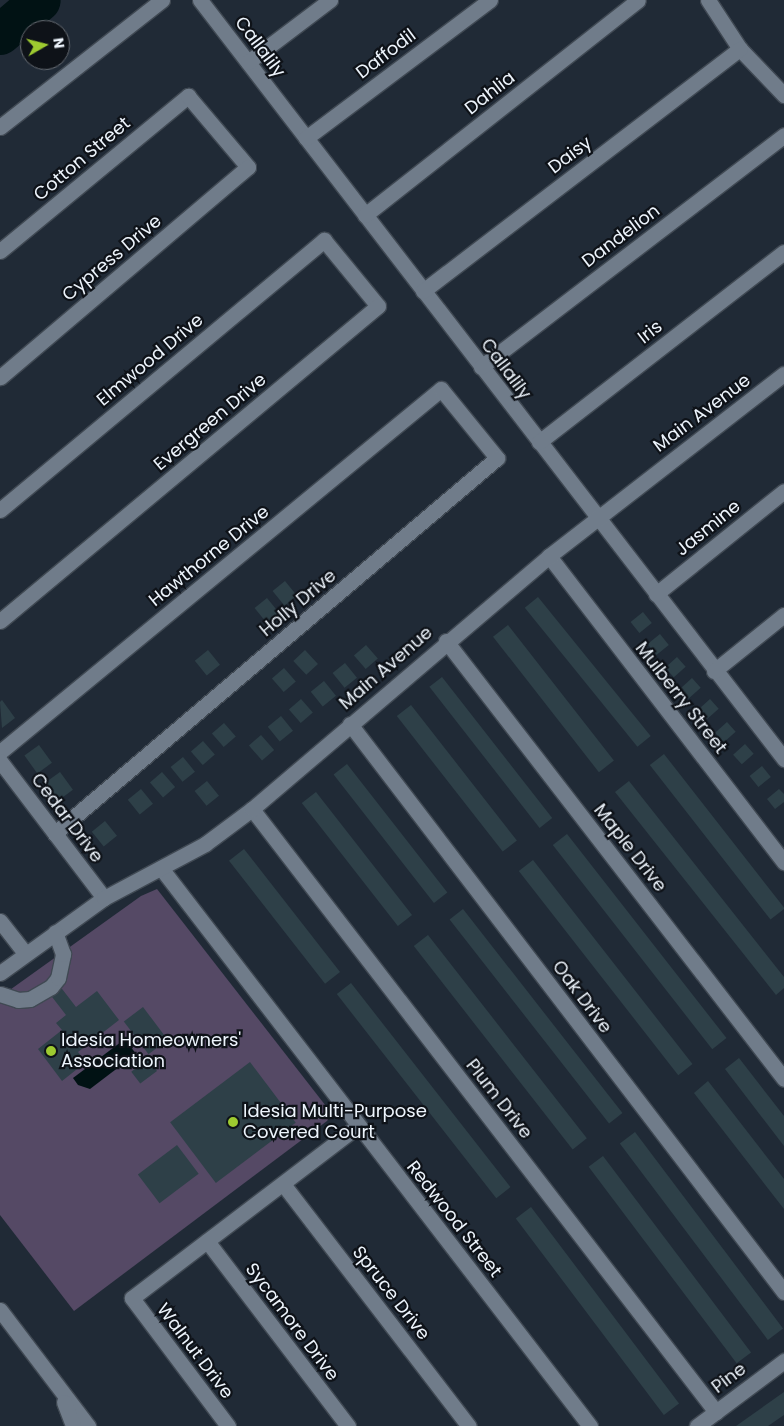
<!DOCTYPE html>
<html>
<head>
<meta charset="utf-8">
<style>
  body { margin:0 }
  #map { position:relative; width:784px; height:1426px; overflow:hidden; background:#202a36; font-family:Poppins,sans-serif }
  div>[style] { position:absolute }
  .green>* { inset:0; background:#554965 }
  .water>* { inset:0; background:#011214 }
  .river>* { height:41px; margin:-20.5px; padding:0 20.5px; transform-origin:20.5px; border-radius:20.5px; background:#011214 }
  .building>* { inset:0; background:#2e4048; transform-origin:0 0 }
  .roads { filter:drop-shadow(1px 0 #404953) drop-shadow(-1px 0 #404953) drop-shadow(0 1px #404953) drop-shadow(0 -1px #404953) }
  .minor>* { height:15px; margin:-7.5px; padding:0 7.5px; transform-origin:7.5px; border-radius:7.5px; background:#707c8a }
  .dots>* { width:14px; height:14px; translate:-50% -50%; box-sizing:border-box; border:2px solid #0e1218; border-radius:50% }
  span { translate:-50% -50%; white-space:nowrap; text-align:center; line-height:1.15; -webkit-text-stroke:4.5px #0e1218; paint-order:stroke }
  .street-label { font-size:18px; color:#edf4fc }
  .poi-label { font-size:18px; color:#edf4fc }
  .left { translate:0 -50%; text-align:left }
  .north { position:absolute; left:20px; top:20px; width:50px; height:50px; box-sizing:border-box; background:#0e1218; border:1px solid #676c73; border-radius:50%; rotate:82deg; font-size:14px; font-weight:700; line-height:20px; text-align:center; color:#edf4fc }
  .north::after { content:''; display:block; margin:auto; width:18px; height:22px; background:#9dca30; clip-path:polygon(50% 0,100% 100%,50% 72%,0 100%) }
</style>
</head>
<body>
<div id="map">
  <div class="green">
    <div style="clip-path:polygon(157px 889px,329px 1110px,330px 1116px,327px 1121px,74px 1311px,0 1215px,0 997px,141px 896px)"></div>
  </div>
  <div class="water">
    <div style="clip-path:polygon(125px 1039px,136px 1054px,90px 1089px,78px 1085px,73px 1078px)"></div>
  </div>
  <div class="river">
    <div style="left:0;top:34px;width:52px;rotate:-40.4deg"></div>
  </div>
  <div class="building">
    <div style="left:285px;top:581px;width:19px;height:16px;rotate:51deg"></div>
    <div style="left:538px;top:597px;width:179px;height:17px;rotate:51deg"></div>
    <div style="left:267px;top:598px;width:19px;height:16px;rotate:51deg"></div>
    <div style="left:643px;top:612px;width:14px;height:16px;rotate:51deg"></div>
    <div style="left:508px;top:625px;width:172px;height:19px;rotate:52deg"></div>
    <div style="left:660px;top:634px;width:14px;height:16px;rotate:51deg"></div>
    <div style="left:366px;top:645px;width:18px;height:16px;rotate:49deg"></div>
    <div style="left:208px;top:650px;width:19px;height:17px;rotate:51deg"></div>
    <div style="left:305px;top:650px;width:19px;height:16px;rotate:47deg"></div>
    <div style="left:677px;top:657px;width:13px;height:16px;rotate:48deg"></div>
    <div style="left:345px;top:663px;width:19px;height:16px;rotate:51deg"></div>
    <div style="left:284px;top:668px;width:18px;height:16px;rotate:49deg"></div>
    <div style="left:442px;top:677px;width:179px;height:16px;rotate:52deg"></div>
    <div style="left:692px;top:678px;width:13px;height:17px;rotate:48deg"></div>
    <div style="left:324px;top:681px;width:19px;height:17px;rotate:51deg"></div>
    <div style="left:301px;top:699px;width:18px;height:16px;rotate:49deg"></div>
    <div style="left:710px;top:699px;width:13px;height:16px;rotate:48deg"></div>
    <div style="clip-path:polygon(2px 700px,15px 718px,2px 728px,0 702px)"></div>
    <div style="left:411px;top:705px;width:172px;height:18px;rotate:52deg"></div>
    <div style="left:281px;top:716px;width:19px;height:17px;rotate:51deg"></div>
    <div style="left:727px;top:722px;width:13px;height:16px;rotate:48deg"></div>
    <div style="left:224px;top:723px;width:18px;height:16px;rotate:49deg"></div>
    <div style="left:261px;top:735px;width:20px;height:16px;rotate:49deg"></div>
    <div style="left:203px;top:741px;width:18px;height:16px;rotate:49deg"></div>
    <div style="left:745px;top:744px;width:13px;height:16px;rotate:48deg"></div>
    <div style="left:39px;top:745px;width:22px;height:18px;rotate:54deg"></div>
    <div style="left:664px;top:754px;width:196px;height:18px;rotate:52deg"></div>
    <div style="left:183px;top:757px;width:19px;height:16px;rotate:51deg"></div>
    <div style="left:347px;top:764px;width:163px;height:17px;rotate:52deg"></div>
    <div style="left:762px;top:766px;width:14px;height:16px;rotate:51deg"></div>
    <div style="left:60px;top:772px;width:22px;height:18px;rotate:54deg"></div>
    <div style="left:162px;top:772px;width:20px;height:16px;rotate:49deg"></div>
    <div style="left:207px;top:781px;width:19px;height:16px;rotate:51deg"></div>
    <div style="clip-path:polygon(629px 781px,784px 977px,784px 988px,776px 995px,615px 792px)"></div>
    <div style="left:141px;top:789px;width:19px;height:17px;rotate:51deg"></div>
    <div style="clip-path:polygon(779px 789px,784px 794px,784px 802px,775px 809px,767px 799px)"></div>
    <div style="left:316px;top:792px;width:156px;height:18px;rotate:52deg"></div>
    <div style="left:105px;top:821px;width:19px;height:17px;rotate:51deg"></div>
    <div style="left:567px;top:834px;width:259px;height:18px;rotate:52deg"></div>
    <div style="left:244px;top:849px;width:156px;height:19px;rotate:52deg"></div>
    <div style="left:533px;top:860px;width:259px;height:18px;rotate:52deg"></div>
    <div style="left:463px;top:909px;width:259px;height:17px;rotate:52deg"></div>
    <div style="left:428px;top:935px;width:258px;height:18px;rotate:52deg"></div>
    <div style="left:351px;top:983px;width:259px;height:18px;rotate:52deg"></div>
    <div style="clip-path:polygon(59px 985px,76px 1007px,97px 991px,119px 1020px,78px 1052px,86px 1062px,62px 1081px,38px 1049px,62px 1030px,56px 1023px,66px 1015px,49px 993px)"></div>
    <div style="left:143px;top:1007px;width:41px;height:24px;rotate:53deg"></div>
    <div style="clip-path:polygon(739px 1058px,784px 1116px,784px 1146px,725px 1069px)"></div>
    <div style="left:148px;top:1059px;width:15px;height:21px;rotate:53deg"></div>
    <div style="left:250px;top:1062px;width:76px;height:100px;rotate:53deg"></div>
    <div style="clip-path:polygon(708px 1081px,784px 1179px,784px 1209px,694px 1093px)"></div>
    <div style="left:635px;top:1132px;width:246px;height:19px;rotate:53deg"></div>
    <div style="left:177px;top:1145px;width:36px;height:49px;rotate:53deg"></div>
    <div style="left:603px;top:1156px;width:246px;height:18px;rotate:53deg"></div>
    <div style="left:531px;top:1207px;width:246px;height:19px;rotate:53deg"></div>
    <div style="clip-path:polygon(784px 1392px,784px 1415px,768px 1426px,736px 1426px)"></div>
  </div>
  <div class="roads">
    <div class="minor">
      <div style="left:200px;top:0;width:958px;rotate:52.42deg"></div>
      <div style="left:708px;top:0;width:59px;rotate:56.9deg"></div>
      <div style="left:740px;top:49px;width:64px;rotate:46.3deg"></div>
      <div style="left:248px;top:62px;width:103px;rotate:-37.1deg"></div>
      <div style="left:0;top:127px;width:206px;rotate:-38.1deg"></div>
      <div style="left:306px;top:138px;width:230px;rotate:-36.9deg"></div>
      <div style="left:365px;top:215px;width:347px;rotate:-38.2deg"></div>
      <div style="left:0;top:251px;width:244px;rotate:-39.5deg"></div>
      <div style="left:188px;top:96px;width:93px;rotate:49.8deg"></div>
      <div style="left:248px;top:167px;width:325px;rotate:139.7deg"></div>
      <div style="left:423px;top:291px;width:399px;rotate:-37.4deg"></div>
      <div style="left:481px;top:367px;width:382px;rotate:-37.4deg"></div>
      <div style="left:539px;top:442px;width:310px;rotate:-37.8deg"></div>
      <div style="left:0;top:510px;width:422px;rotate:-39.8deg"></div>
      <div style="left:324px;top:240px;width:85px;rotate:50.7deg"></div>
      <div style="left:378px;top:306px;width:492px;rotate:140.2deg"></div>
      <div style="left:549px;top:556px;width:386px;rotate:52.5deg"></div>
      <div style="left:656px;top:594px;width:164px;rotate:-38.8deg"></div>
      <div style="left:446px;top:641px;width:553px;rotate:52.34deg"></div>
      <div style="left:714px;top:671px;width:90px;rotate:-38.7deg"></div>
      <div style="left:350px;top:724px;width:715px;rotate:52.62deg"></div>
      <div style="left:0;top:752px;width:571px;rotate:-39.46deg"></div>
      <div style="left:441px;top:389px;width:89px;rotate:50.9deg"></div>
      <div style="left:497px;top:458px;width:580px;rotate:139.69deg"></div>
      <div style="left:0;top:761px;width:172px;rotate:52.8deg"></div>
      <div style="left:252px;top:809px;width:761px;rotate:52.42deg"></div>
      <div style="left:161px;top:868px;width:704px;rotate:52.45deg"></div>
      <div style="left:0;top:921px;width:41px;rotate:52deg"></div>
      <div style="left:0;top:973px;width:128px;rotate:-35.8deg"></div>
      <div style="left:104px;top:898px;width:115px;rotate:-28.1deg"></div>
      <div style="left:205px;top:844px;width:59px;rotate:-36.7deg"></div>
      <div style="left:252px;top:809px;width:390px;rotate:-40.4deg"></div>
      <div style="left:549px;top:556px;width:297px;rotate:-37.8deg"></div>
      <div style="left:0;top:994px;width:19px;rotate:18deg"></div>
      <div style="left:18px;top:1000px;width:12px;rotate:-5deg"></div>
      <div style="left:30px;top:999px;width:24px;rotate:-30deg"></div>
      <div style="left:51px;top:987px;width:11px;rotate:-52deg"></div>
      <div style="left:58px;top:978px;width:25px;rotate:-78deg"></div>
      <div style="left:63px;top:954px;width:23px;rotate:-110deg"></div>
      <div style="left:283px;top:1184px;width:305px;rotate:52.5deg"></div>
      <div style="left:207px;top:1241px;width:233px;rotate:52.7deg"></div>
      <div style="left:0;top:1310px;width:146px;rotate:52.8deg"></div>
      <div style="left:64px;top:1402px;width:26px;rotate:69deg"></div>
      <div style="left:228px;top:1426px;width:160px;rotate:-126.9deg"></div>
      <div style="left:132px;top:1298px;width:284px;rotate:-37.3deg"></div>
      <div style="left:697px;top:1426px;width:109px;rotate:-36.8deg"></div>
    </div>
  </div>
  <div class="dots">
    <div style="left:51px;top:1051px;background:#9dca30"></div>
    <div style="left:233px;top:1122px;background:#9dca30"></div>
  </div>
  <div class="street-label">
    <span style="left:260px;top:47px;rotate:53deg">Callalily</span>
    <span style="left:386px;top:54px;rotate:-37deg">Daffodil</span>
    <span style="left:490px;top:93px;rotate:-38deg">Dahlia</span>
    <span style="left:570px;top:155px;rotate:-37deg">Daisy</span>
    <span style="left:82px;top:159px;rotate:-40deg">Cotton Street</span>
    <span style="left:621px;top:236px;rotate:-37deg">Dandelion</span>
    <span style="left:112px;top:258px;rotate:-40deg">Cypress Drive</span>
    <span style="left:650px;top:332px;rotate:-38deg">Iris</span>
    <span style="left:150px;top:360px;rotate:-40deg">Elmwood Drive</span>
    <span style="left:506px;top:369px;rotate:53deg">Callalily</span>
    <span style="left:702px;top:413px;rotate:-37deg">Main Avenue</span>
    <span style="left:210px;top:422px;rotate:-40deg">Evergreen Drive</span>
    <span style="left:708px;top:528px;rotate:-39deg">Jasmine</span>
    <span style="left:209px;top:556px;rotate:-39deg">Hawthorne Drive</span>
    <span style="left:298px;top:603px;rotate:-40deg">Holly Drive</span>
    <span style="left:386px;top:668px;rotate:-41deg">Main Avenue</span>
    <span style="left:681px;top:698px;rotate:52deg">Mulberry Street</span>
    <span style="left:67px;top:818px;rotate:53deg">Cedar Drive</span>
    <span style="left:630px;top:848px;rotate:52deg">Maple Drive</span>
    <span style="left:582px;top:997px;rotate:53deg">Oak Drive</span>
    <span style="left:499px;top:1099px;rotate:52deg">Plum Drive</span>
    <span style="left:454px;top:1219px;rotate:52deg">Redwood Street</span>
    <span style="left:391px;top:1293px;rotate:52deg">Spruce Drive</span>
    <span style="left:292px;top:1322px;rotate:53deg">Sycamore Drive</span>
    <span style="left:195px;top:1351px;rotate:53deg">Walnut Drive</span>
    <span style="left:729px;top:1378px;rotate:-37deg">Pine</span>
  </div>
  <div class="poi-label">
    <span class="left" style="left:61px;top:1051px">Idesia Homeowners'<br>Association</span>
    <span class="left" style="left:243px;top:1122px">Idesia Multi-Purpose<br>Covered Court</span>
  </div>
  <div class="north">N</div>
</div>
</body>
</html>
